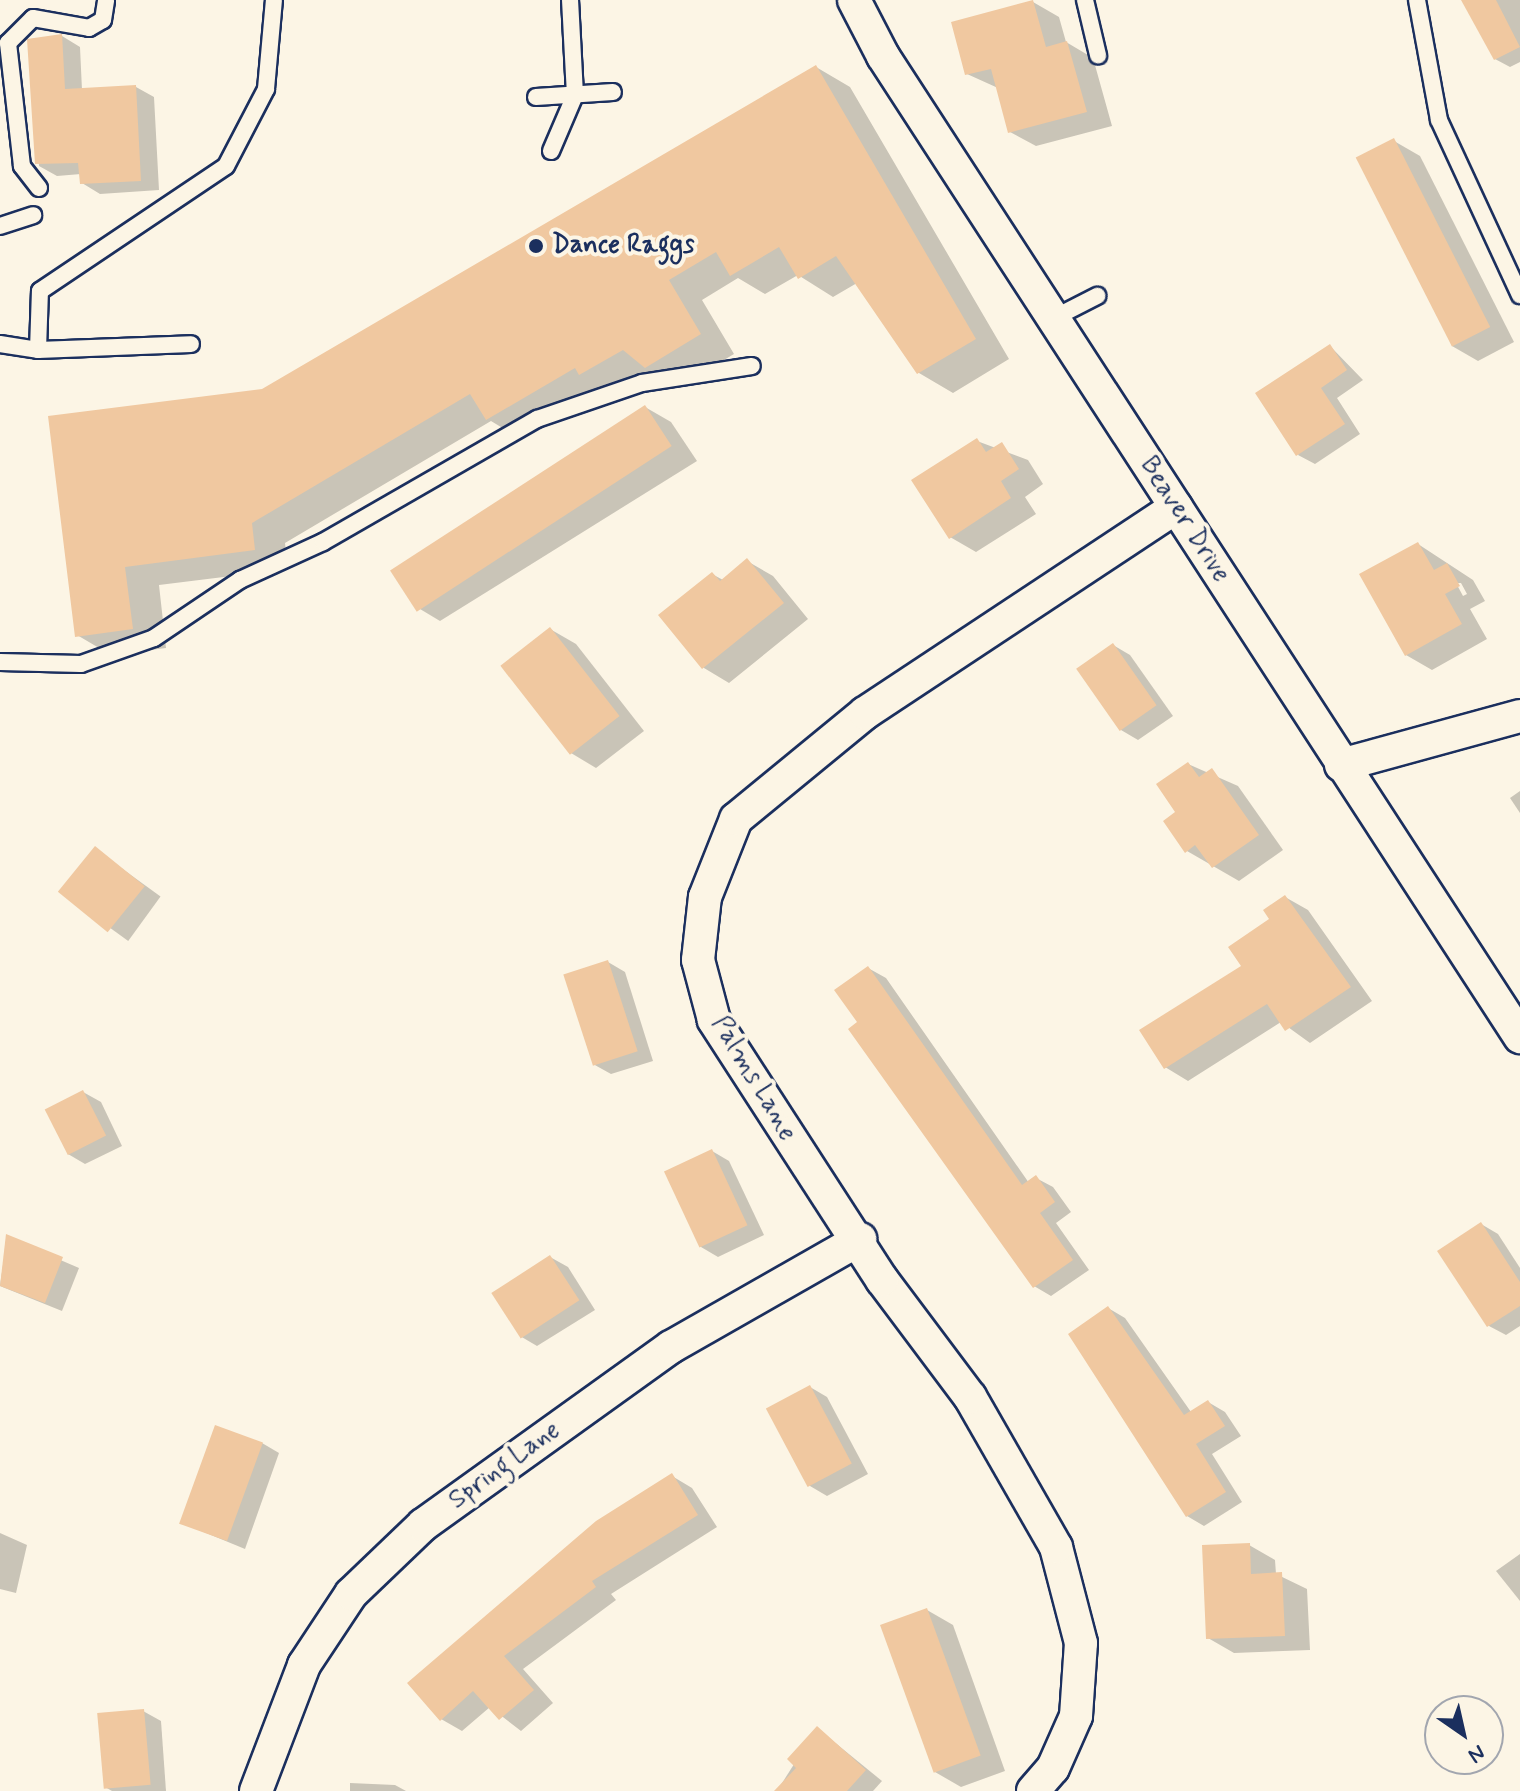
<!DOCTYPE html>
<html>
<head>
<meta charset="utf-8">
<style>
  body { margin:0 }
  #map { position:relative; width:1520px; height:1791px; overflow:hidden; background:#fcf5e5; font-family:Mynerve,sans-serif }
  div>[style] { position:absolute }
  .shadow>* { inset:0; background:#0003; transform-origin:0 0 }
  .building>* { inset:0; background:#f0c8a0; transform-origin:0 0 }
  .roads { filter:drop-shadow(2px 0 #1b2f5e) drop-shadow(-2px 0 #1b2f5e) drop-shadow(0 2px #1b2f5e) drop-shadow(0 -2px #1b2f5e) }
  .service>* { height:16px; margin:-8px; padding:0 8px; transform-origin:8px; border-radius:8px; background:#fcf5e5 }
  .minor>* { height:32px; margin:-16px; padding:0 16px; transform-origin:16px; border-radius:16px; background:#fcf5e5 }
  .dots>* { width:22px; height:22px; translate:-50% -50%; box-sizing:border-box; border:4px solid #fcf5e5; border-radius:50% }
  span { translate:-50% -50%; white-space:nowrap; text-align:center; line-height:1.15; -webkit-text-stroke:8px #fcf5e5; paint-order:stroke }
  .poi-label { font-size:26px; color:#1b2f5e; font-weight:700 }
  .left { translate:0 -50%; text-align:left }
  .street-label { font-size:26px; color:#1b2f5e }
  .north { position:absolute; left:1424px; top:1695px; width:80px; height:80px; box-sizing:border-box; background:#fcf5e5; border:2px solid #a2a6af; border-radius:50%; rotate:146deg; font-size:22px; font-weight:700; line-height:32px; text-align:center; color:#1b2f5e }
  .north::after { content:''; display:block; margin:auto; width:28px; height:36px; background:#1b2f5e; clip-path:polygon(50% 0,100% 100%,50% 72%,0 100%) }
</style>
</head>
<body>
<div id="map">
  <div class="shadow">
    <div style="clip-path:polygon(1462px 0,1520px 0,1520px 62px,1510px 67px,1495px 59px)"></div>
    <div style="clip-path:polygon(1033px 2px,1059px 17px,1066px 42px,1093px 58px,1112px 126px,1036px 146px,1010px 132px,998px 88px,967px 74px)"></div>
    <div style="clip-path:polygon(62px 36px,80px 47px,82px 90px,136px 87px,154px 97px,159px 190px,100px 194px,82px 183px,81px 174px,57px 176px,39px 166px,31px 39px)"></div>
    <div style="clip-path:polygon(816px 67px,850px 87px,1009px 359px,953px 393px,919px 373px,857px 283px,833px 297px,798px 275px,765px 294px,738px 278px,702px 300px,734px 354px,680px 386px,654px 371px,521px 439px,491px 421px,285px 543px,288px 569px,159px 585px,166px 648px,111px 655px,77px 635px,51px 418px,263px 391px)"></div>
    <div style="clip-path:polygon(1394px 141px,1420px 156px,1514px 342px,1478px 361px,1452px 346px)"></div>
    <div style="clip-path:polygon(1330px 346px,1363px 380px,1337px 398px,1360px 434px,1315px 464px,1298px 455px)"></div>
    <div style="clip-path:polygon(645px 407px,671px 422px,697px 461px,440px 621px,415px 606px)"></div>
    <div style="clip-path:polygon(977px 441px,1028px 460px,1043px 484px,1025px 497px,1036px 514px,976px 552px,950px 537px)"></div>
    <div style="clip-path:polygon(evenodd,1418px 544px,1473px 580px,1485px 601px,1470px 609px,1487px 639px,1432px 670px,1406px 655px,1418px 544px,1456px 583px,1461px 583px,1467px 594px,1463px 596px,1456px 583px)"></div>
    <div style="clip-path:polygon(747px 561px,773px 576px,808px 619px,729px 683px,704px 668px,661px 615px,712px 574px,723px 580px)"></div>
    <div style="clip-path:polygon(550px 629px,576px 644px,644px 731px,596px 768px,571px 753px)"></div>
    <div style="clip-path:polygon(1113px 645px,1130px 655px,1173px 716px,1138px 740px,1121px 730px)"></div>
    <div style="clip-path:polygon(1188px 764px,1238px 786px,1283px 850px,1239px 881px,1187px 851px)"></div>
    <div style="clip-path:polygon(1520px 791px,1520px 813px,1510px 798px)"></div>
    <div style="left:95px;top:849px;width:81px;height:55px;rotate:36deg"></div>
    <div style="clip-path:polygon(1285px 897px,1308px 910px,1372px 1001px,1310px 1043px,1281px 1022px,1188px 1081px,1165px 1067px,1244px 967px)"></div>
    <div style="clip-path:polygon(608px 962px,625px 972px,653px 1061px,611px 1074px,593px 1064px)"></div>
    <div style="clip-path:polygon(868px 968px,886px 978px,1029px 1183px,1036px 1178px,1053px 1187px,1071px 1212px,1056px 1223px,1089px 1270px,1051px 1296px,1034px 1286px,860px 1022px)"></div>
    <div style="clip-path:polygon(83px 1092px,101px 1102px,122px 1146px,85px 1164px,68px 1154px)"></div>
    <div style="clip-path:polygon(712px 1151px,729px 1161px,764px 1235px,718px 1257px,701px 1247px)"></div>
    <div style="clip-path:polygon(1481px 1224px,1498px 1234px,1520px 1268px,1520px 1326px,1506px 1335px,1489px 1326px)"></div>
    <div style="clip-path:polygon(7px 1237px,79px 1268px,62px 1311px,0 1286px)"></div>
    <div style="clip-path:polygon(550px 1257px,568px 1267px,595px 1310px,537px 1346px,520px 1336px)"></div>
    <div style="clip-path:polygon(1108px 1308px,1125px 1318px,1191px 1412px,1208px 1402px,1225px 1412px,1241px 1436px,1212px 1454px,1242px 1502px,1204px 1526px,1187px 1516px)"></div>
    <div style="clip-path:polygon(810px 1387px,827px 1397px,868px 1474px,827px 1496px,810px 1486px)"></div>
    <div style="clip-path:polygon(262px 1443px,279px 1453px,245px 1549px,182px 1523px)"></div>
    <div style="clip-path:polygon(672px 1476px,692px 1488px,717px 1527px,611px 1594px,616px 1600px,523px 1669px,553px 1703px,521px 1731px,490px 1707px,462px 1731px,441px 1719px)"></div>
    <div style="clip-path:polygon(0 1533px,27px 1545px,16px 1593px,0 1589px)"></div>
    <div style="clip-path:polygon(1249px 1545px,1275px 1560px,1276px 1574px,1307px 1589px,1310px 1650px,1234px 1653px,1208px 1638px)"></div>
    <div style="clip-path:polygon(1520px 1554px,1520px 1601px,1496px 1571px)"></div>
    <div style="clip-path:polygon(927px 1610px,953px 1625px,1005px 1771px,961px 1787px,935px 1772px)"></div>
    <div style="clip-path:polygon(143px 1711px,161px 1721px,166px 1791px,112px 1791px,105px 1787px)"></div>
    <div style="clip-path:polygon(817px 1728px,882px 1781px,873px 1791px,777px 1791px)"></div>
    <div style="clip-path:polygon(350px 1783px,395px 1785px,406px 1791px,350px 1791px)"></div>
  </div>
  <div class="building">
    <div style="clip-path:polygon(1033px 0,1046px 47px,1067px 41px,1087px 112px,1008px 133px,991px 69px,965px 75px,951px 22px)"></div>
    <div style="clip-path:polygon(1461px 0,1496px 0,1520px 47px,1494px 60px)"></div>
    <div style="clip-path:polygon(62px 34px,65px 89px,136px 85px,141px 181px,80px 184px,78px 163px,35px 164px,27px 39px)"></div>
    <div style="clip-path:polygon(816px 65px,976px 339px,917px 374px,836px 256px,798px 279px,779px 247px,730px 276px,716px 252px,669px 280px,701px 334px,645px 368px,623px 350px,579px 375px,575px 368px,486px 420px,470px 394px,252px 523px,255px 550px,125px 567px,133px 629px,75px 637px,48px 416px,262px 389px)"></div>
    <div style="left:1394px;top:138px;width:212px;height:43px;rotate:63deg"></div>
    <div style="clip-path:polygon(1330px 344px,1347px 370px,1321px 388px,1345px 424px,1296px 456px,1255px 393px)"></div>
    <div style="left:645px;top:405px;width:49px;height:304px;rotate:57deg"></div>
    <div style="clip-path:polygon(977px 438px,986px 452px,1002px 442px,1019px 469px,1001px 481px,1011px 498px,949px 539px,911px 480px)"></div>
    <div style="clip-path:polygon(1418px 542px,1434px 570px,1447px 563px,1460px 586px,1445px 594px,1462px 624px,1405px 656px,1359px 574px)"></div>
    <div style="clip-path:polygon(747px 558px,784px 603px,702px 669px,658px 615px,712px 572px,720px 581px)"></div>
    <div style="left:550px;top:627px;width:113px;height:63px;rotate:52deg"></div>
    <div style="left:1113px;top:643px;width:76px;height:45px;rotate:55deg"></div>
    <div style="clip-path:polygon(1188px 762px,1199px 777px,1212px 768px,1259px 835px,1212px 868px,1195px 845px,1185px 853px,1163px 821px,1175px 812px,1156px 784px)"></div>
    <div style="left:95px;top:846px;width:64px;height:59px;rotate:39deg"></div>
    <div style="clip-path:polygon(1285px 895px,1351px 987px,1285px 1031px,1267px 1004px,1164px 1069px,1139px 1030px,1241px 966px,1228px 947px,1269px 919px,1263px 910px)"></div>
    <div style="left:608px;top:960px;width:96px;height:47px;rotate:72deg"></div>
    <div style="clip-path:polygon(868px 966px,1022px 1185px,1036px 1175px,1055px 1202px,1040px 1213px,1073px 1260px,1033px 1288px,848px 1029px,857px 1022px,834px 990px)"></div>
    <div style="left:83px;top:1090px;width:51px;height:43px;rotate:63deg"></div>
    <div style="left:712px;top:1149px;width:84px;height:53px;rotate:65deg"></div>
    <div style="clip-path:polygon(1481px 1222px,1520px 1282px,1520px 1306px,1487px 1327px,1437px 1251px)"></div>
    <div style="clip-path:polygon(6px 1234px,63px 1257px,45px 1303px,0 1286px)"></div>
    <div style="left:550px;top:1255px;width:54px;height:70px;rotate:57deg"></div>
    <div style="clip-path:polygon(1108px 1306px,1184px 1415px,1208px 1400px,1225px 1426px,1196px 1444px,1226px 1492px,1186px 1517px,1068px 1334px)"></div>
    <div style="left:810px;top:1385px;width:89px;height:50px;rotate:62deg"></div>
    <div style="left:215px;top:1425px;width:51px;height:105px;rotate:20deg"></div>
    <div style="clip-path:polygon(672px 1473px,698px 1515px,592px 1581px,596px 1587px,504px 1656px,534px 1690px,499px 1720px,473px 1691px,440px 1721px,407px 1683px,596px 1521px)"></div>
    <div style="clip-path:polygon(1250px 1543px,1251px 1574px,1282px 1572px,1285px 1636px,1206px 1639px,1202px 1545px)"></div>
    <div style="left:927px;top:1608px;width:157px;height:50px;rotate:70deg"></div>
    <div style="left:144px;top:1709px;width:76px;height:47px;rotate:85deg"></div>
    <div style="clip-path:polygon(817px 1726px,866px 1770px,847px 1791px,774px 1791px,796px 1768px,787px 1759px)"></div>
  </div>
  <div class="roads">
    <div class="service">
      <div style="left:1085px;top:0;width:57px;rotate:76.7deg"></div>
      <div style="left:1417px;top:0;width:122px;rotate:79.6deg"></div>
      <div style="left:1439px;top:120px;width:193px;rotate:65.2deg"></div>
      <div style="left:536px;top:97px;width:77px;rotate:-3.7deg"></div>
      <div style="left:551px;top:151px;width:61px;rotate:-66.8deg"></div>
      <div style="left:575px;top:95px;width:95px;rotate:-93deg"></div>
      <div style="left:39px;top:188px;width:28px;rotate:-128deg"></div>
      <div style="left:22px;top:166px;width:124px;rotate:-96.5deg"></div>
      <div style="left:8px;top:43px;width:35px;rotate:-45deg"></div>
      <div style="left:33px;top:18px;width:57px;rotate:10.1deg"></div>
      <div style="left:89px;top:28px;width:16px;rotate:-30deg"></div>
      <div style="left:103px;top:20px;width:20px;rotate:-81deg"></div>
      <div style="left:0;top:226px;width:35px;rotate:-18deg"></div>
      <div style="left:1052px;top:319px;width:51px;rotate:-27.1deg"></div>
      <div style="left:0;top:344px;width:38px;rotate:9deg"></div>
      <div style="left:38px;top:350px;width:153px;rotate:-2.2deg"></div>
      <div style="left:38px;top:350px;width:59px;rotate:-88.1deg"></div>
      <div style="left:40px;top:291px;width:224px;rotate:-33.9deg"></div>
      <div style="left:226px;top:166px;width:87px;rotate:-62.5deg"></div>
      <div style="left:266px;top:89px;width:89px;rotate:-84.9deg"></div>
      <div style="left:0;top:662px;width:81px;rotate:1.4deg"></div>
      <div style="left:81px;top:664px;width:77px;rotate:-19.6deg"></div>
      <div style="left:154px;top:638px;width:104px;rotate:-34deg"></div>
      <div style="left:240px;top:580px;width:91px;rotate:-24.6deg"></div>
      <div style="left:323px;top:542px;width:247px;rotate:-29.9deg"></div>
      <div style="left:537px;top:419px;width:111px;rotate:-18.9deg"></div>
      <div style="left:642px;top:383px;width:111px;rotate:-8.8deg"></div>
    </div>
    <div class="minor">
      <div style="left:854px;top:0;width:63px;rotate:62.6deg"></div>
      <div style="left:883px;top:56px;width:1170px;rotate:57deg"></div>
      <div style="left:1341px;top:765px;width:186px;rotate:-15.3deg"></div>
      <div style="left:256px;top:1791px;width:135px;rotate:-69.1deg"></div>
      <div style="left:304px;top:1665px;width:85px;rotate:-56.5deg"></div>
      <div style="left:351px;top:1594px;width:100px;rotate:-43.8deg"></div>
      <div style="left:423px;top:1525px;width:305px;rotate:-35.7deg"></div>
      <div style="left:671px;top:1347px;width:218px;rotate:-29.7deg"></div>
      <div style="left:1033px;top:1791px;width:30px;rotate:-49deg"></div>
      <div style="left:1053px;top:1768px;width:57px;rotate:-66.1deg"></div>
      <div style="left:1076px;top:1716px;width:73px;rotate:-86.1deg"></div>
      <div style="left:1081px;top:1643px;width:99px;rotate:-104.6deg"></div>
      <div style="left:1056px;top:1547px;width:173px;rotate:-119.8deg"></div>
      <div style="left:970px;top:1397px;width:146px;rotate:-126.9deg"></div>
      <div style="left:882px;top:1280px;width:310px;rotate:-122.9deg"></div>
      <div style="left:714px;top:1020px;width:62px;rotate:-104.9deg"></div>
      <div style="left:698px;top:960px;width:63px;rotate:-83.7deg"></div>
      <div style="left:705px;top:897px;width:84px;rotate:-68.3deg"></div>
      <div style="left:736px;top:819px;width:167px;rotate:-39.4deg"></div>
      <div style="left:865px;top:713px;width:373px;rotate:-33.5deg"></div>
    </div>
  </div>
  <div class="dots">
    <div style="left:536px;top:246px;background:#1b2f5e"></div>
  </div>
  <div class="poi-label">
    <span class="left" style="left:552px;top:246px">Dance Raggs</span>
  </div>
  <div class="street-label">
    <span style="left:1184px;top:520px;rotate:57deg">Beaver Drive</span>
    <span style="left:753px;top:1079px;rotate:59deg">Palms Lane</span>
    <span style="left:505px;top:1466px;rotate:-36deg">Spring Lane</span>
  </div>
  <div class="north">N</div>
</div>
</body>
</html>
